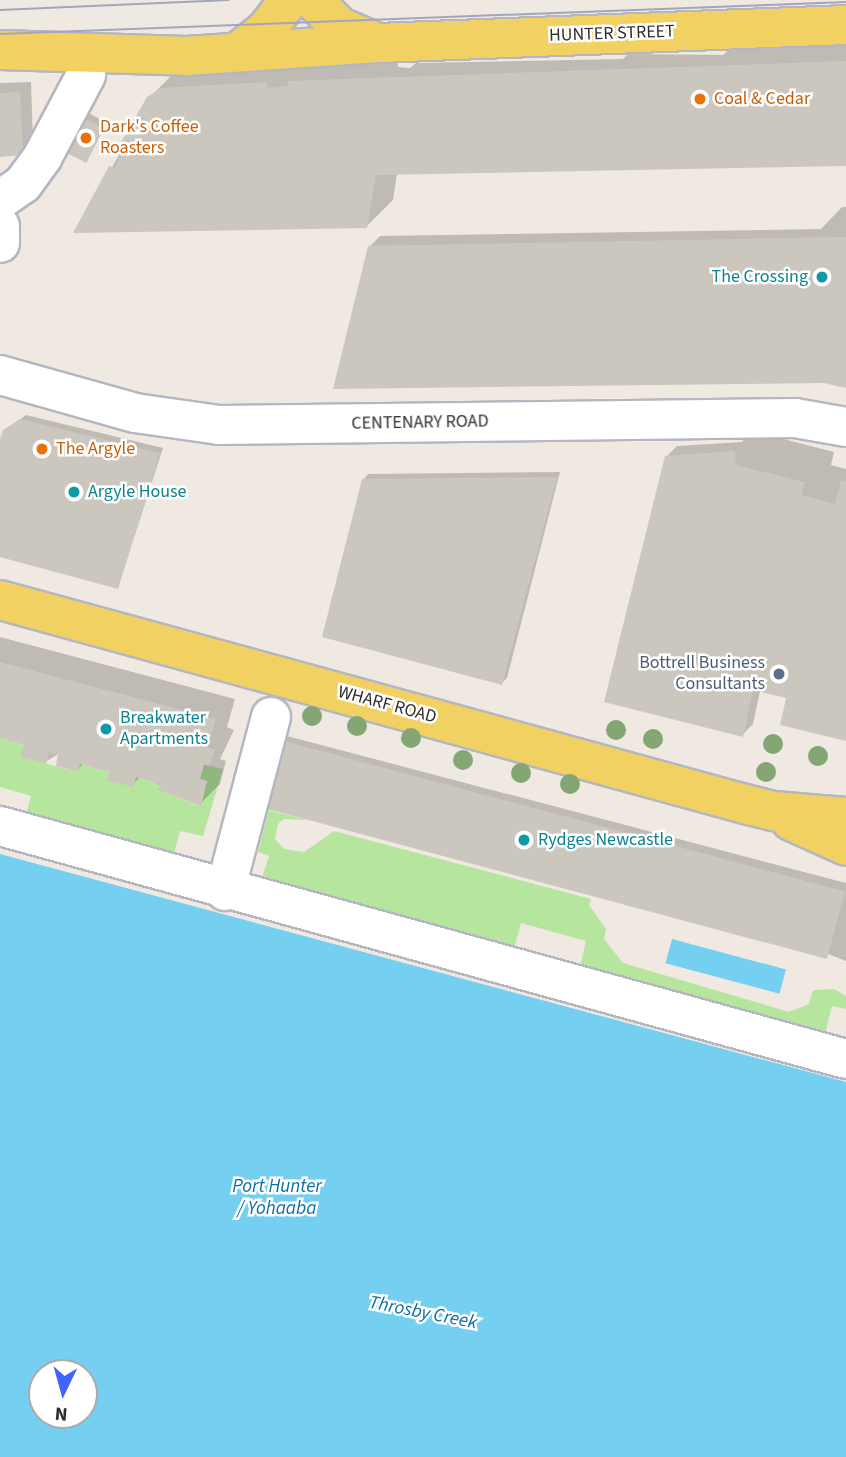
<!DOCTYPE html>
<html>
<head>
<meta charset="utf-8">
<style>
  body { margin:0 }
  #map { position:relative; width:846px; height:1457px; overflow:hidden; background:#efe9e1; font-family:"Source Sans 3",sans-serif }
  div>[style] { position:absolute }
  .green>* { inset:0; background:#b6e59e }
  .water>* { inset:0; background:#75cff0; transform-origin:0 0 }
  .shadow>* { inset:0; background:#0003 }
  .building>* { inset:0; background:#cbc7bf; transform-origin:0 0 }
  .roads { filter:drop-shadow(2px 0 #b4b7c1) drop-shadow(-2px 0 #b4b7c1) drop-shadow(0 2px #b4b7c1) drop-shadow(0 -2px #b4b7c1) }
  .minor>* { height:38px; margin:-19px; padding:0 19px; transform-origin:19px; border-radius:19px; background:#fff }
  .major>* { height:38px; margin:-19px; padding:0 19px; transform-origin:19px; border-radius:19px; background:#f2d163 }
  .tram>* { height:2px; margin:-1px; padding:0 1px; transform-origin:1px; border-radius:1px; background:#a3a6b8 }
  .trees>* { width:20px; height:20px; margin:-10px; border-radius:50%; background:#84a574 }
  .dots>* { width:19px; height:19px; translate:-50% -50%; box-sizing:border-box; border:4px solid #fff; border-radius:50% }
  span { translate:-50% -50%; white-space:nowrap; text-align:center; line-height:1.15; -webkit-text-stroke:5px #fff; paint-order:stroke }
  .street-label { font-size:18px; color:#2e2e2e }
  .food-label { font-size:18px; color:#c56008 }
  .left { translate:0 -50%; text-align:left }
  .culture-label { font-size:18px; color:#0d838f }
  .right { translate:-100% -50%; text-align:right }
  .service-label { font-size:18px; color:#4e5e75 }
  .water-label { font-size:19px; color:#0d6fa3; font-style:italic }
  .north { position:absolute; left:28px; top:1359px; width:70px; height:70px; box-sizing:border-box; background:#fff; border:2px solid #ababab; border-radius:50%; rotate:185deg; font-size:19px; font-weight:700; line-height:28px; text-align:center; color:#2e2e2e }
  .north::after { content:''; display:block; margin:auto; width:24px; height:32px; background:#4264fb; clip-path:polygon(50% 0,100% 100%,50% 72%,0 100%) }
</style>
</head>
<body>
<div id="map">
  <div class="green">
    <div style="clip-path:polygon(0 738px,24px 745px,21px 757px,77px 772px,80px 764px,109px 772px,106px 779px,136px 777px,160px 784px,159px 790px,200px 806px,207px 781px,200px 779px,204px 764px,223px 769px,203px 836px,180px 831px,174px 854px,26px 815px,31px 796px,0 787px)"></div>
    <div style="clip-path:polygon(269px 810px,307px 820px,284px 819px,278px 824px,275px 839px,284px 849px,304px 852px,334px 831px,591px 899px,589px 905px,606px 929px,604px 939px,623px 963px,789px 1012px,809px 1004px,813px 990px,834px 989px,846px 996px,846px 1009px,832px 1006px,824px 1038px,580px 967px,586px 941px,521px 923px,514px 949px,261px 881px,269px 856px,258px 852px)"></div>
  </div>
  <div class="water">
    <div style="clip-path:polygon(evenodd,0 854px,846px 1082px,846px 1457px,0 1457px,0 854px,42px 1373px,84px 1373px,84px 1415px,42px 1415px,42px 1373px)"></div>
    <div style="left:672px;top:939px;width:118px;height:25px;rotate:15deg"></div>
  </div>
  <div class="shadow">
    <div style="clip-path:polygon(846px 37px,846px 164px,397px 174px,393px 200px,367px 226px,76px 231px,154px 93px,181px 66px,397px 52px,398px 67px,410px 68px,416px 63px,623px 59px,628px 54px,723px 55px,739px 40px)"></div>
    <div style="clip-path:polygon(31px 82px,33px 143px,23px 154px,0 155px,0 83px)"></div>
    <div style="clip-path:polygon(87px 112px,107px 123px,85px 161px,82px 117px)"></div>
    <div style="clip-path:polygon(842px 207px,846px 207px,846px 386px,369px 247px,380px 236px,821px 229px)"></div>
    <div style="clip-path:polygon(26px 415px,163px 448px,118px 587px,0 555px,0 446px,4px 431px)"></div>
    <div style="clip-path:polygon(752px 431px,834px 452px,831px 465px,846px 469px,846px 740px,788px 697px,760px 691px,753px 724px,742px 735px,666px 457px,677px 446px,742px 442px)"></div>
    <div style="clip-path:polygon(560px 472px,507px 678px,501px 684px,363px 480px,368px 474px)"></div>
    <div style="clip-path:polygon(0 637px,235px 699px,227px 727px,234px 730px,220px 759px,226px 761px,220px 784px,200px 804px,141px 776px,132px 785px,111px 770px,84px 763px,77px 770px,60px 753px,45px 762px,26px 743px,0 736px)"></div>
    <div style="clip-path:polygon(287px 736px,846px 883px,846px 961px,282px 741px)"></div>
  </div>
  <div class="building">
    <div style="clip-path:polygon(846px 61px,846px 166px,376px 175px,367px 228px,73px 233px,109px 166px,115px 168px,121px 154px,116px 151px,147px 97px,161px 88px,267px 82px,268px 88px,288px 86px,288px 81px)"></div>
    <div style="clip-path:polygon(20px 92px,23px 155px,0 157px,0 93px)"></div>
    <div style="left:80px;top:116px;width:27px;height:39px;rotate:27deg"></div>
    <div style="clip-path:polygon(846px 237px,846px 388px,824px 383px,333px 389px,368px 246px)"></div>
    <div style="clip-path:polygon(20px 419px,160px 453px,118px 589px,0 557px,0 439px,3px 430px)"></div>
    <div style="clip-path:polygon(735px 451px,736px 465px,805px 482px,801px 495px,835px 504px,841px 480px,846px 481px,846px 741px,780px 725px,786px 698px,753px 690px,743px 737px,604px 702px,665px 456px)"></div>
    <div style="clip-path:polygon(557px 477px,502px 685px,322px 637px,362px 479px)"></div>
    <div style="clip-path:polygon(0 662px,216px 719px,208px 747px,215px 750px,209px 766px,204px 764px,200px 779px,207px 781px,201px 806px,158px 790px,160px 784px,136px 777px,133px 787px,106px 780px,109px 772px,80px 764px,78px 772px,56px 766px,58px 754px,49px 752px,46px 764px,20px 757px,24px 745px,0 738px)"></div>
    <div style="left:280px;top:740px;width:585px;height:70px;rotate:15deg"></div>
  </div>
  <div class="roads">
    <div class="minor">
      <div style="left:0;top:200px;width:28px;rotate:-35deg"></div>
      <div style="left:23px;top:184px;width:34px;rotate:-54deg"></div>
      <div style="left:43px;top:156px;width:92px;rotate:-62deg"></div>
      <div style="left:0;top:226px;width:17px;rotate:90deg"></div>
      <div style="left:0;top:375px;width:140px;rotate:15.7deg"></div>
      <div style="left:135px;top:413px;width:85px;rotate:8.1deg"></div>
      <div style="left:219px;top:425px;width:576px;rotate:-0.7deg"></div>
      <div style="left:795px;top:418px;width:52px;rotate:10deg"></div>
      <div style="left:0;top:826px;width:877px;rotate:15.4deg"></div>
      <div style="left:225px;top:891px;width:180px;rotate:-75.2deg"></div>
    </div>
    <div class="major">
      <div style="left:313px;top:0;width:38px;rotate:45deg"></div>
      <div style="left:340px;top:27px;width:39px;rotate:23deg"></div>
      <div style="left:0;top:50px;width:187px;rotate:1.8deg"></div>
      <div style="left:187px;top:56px;width:191px;rotate:-3.9deg"></div>
      <div style="left:378px;top:43px;width:468px;rotate:-2.2deg"></div>
      <div style="left:239px;top:51px;width:33px;rotate:-38deg"></div>
      <div style="left:265px;top:31px;width:39px;rotate:-52deg"></div>
      <div style="left:0;top:600px;width:772px;rotate:15.31deg"></div>
      <div style="left:745px;top:804px;width:30px;rotate:14deg"></div>
      <div style="left:774px;top:811px;width:72px;rotate:4.8deg"></div>
      <div style="left:791px;top:821px;width:60px;rotate:24.4deg"></div>
    </div>
  </div>
  <div class="tram">
    <div style="left:0;top:10px;width:229px;rotate:-2.5deg"></div>
    <div style="left:0;top:34px;width:847px;rotate:-2.17deg"></div>
  </div>
  <div class="trees">
    <div style="left:312px;top:716px"></div>
    <div style="left:357px;top:726px"></div>
    <div style="left:616px;top:730px"></div>
    <div style="left:411px;top:738px"></div>
    <div style="left:653px;top:739px"></div>
    <div style="left:773px;top:744px"></div>
    <div style="left:818px;top:756px"></div>
    <div style="left:463px;top:760px"></div>
    <div style="left:766px;top:772px"></div>
    <div style="left:521px;top:773px"></div>
    <div style="left:570px;top:784px"></div>
  </div>
  <div class="dots">
    <div style="left:700px;top:99px;background:#e8710a"></div>
    <div style="left:86px;top:138px;background:#e8710a"></div>
    <div style="left:822px;top:277px;background:#0f9aa8"></div>
    <div style="left:42px;top:449px;background:#e8710a"></div>
    <div style="left:74px;top:492px;background:#0f9aa8"></div>
    <div style="left:779px;top:674px;background:#5c6f8a"></div>
    <div style="left:106px;top:729px;background:#0f9aa8"></div>
    <div style="left:524px;top:840px;background:#0f9aa8"></div>
  </div>
  <div class="street-label">
    <span style="left:612px;top:34px;rotate:-2deg">HUNTER STREET</span>
    <span style="left:420px;top:423px;rotate:-1deg">CENTENARY ROAD</span>
    <span style="left:387px;top:705px;rotate:15deg">WHARF ROAD</span>
  </div>
  <div class="food-label">
    <span class="left" style="left:714px;top:99px">Coal &amp; Cedar</span>
    <span class="left" style="left:100px;top:138px">Dark's Coffee<br>Roasters</span>
    <span class="left" style="left:56px;top:449px">The Argyle</span>
  </div>
  <div class="culture-label">
    <span class="right" style="left:808px;top:277px">The Crossing</span>
    <span class="left" style="left:88px;top:492px">Argyle House</span>
    <span class="left" style="left:120px;top:729px">Breakwater<br>Apartments</span>
    <span class="left" style="left:538px;top:840px">Rydges Newcastle</span>
  </div>
  <div class="service-label">
    <span class="right" style="left:765px;top:674px">Bottrell Business<br>Consultants</span>
  </div>
  <div class="water-label">
    <span style="left:277px;top:1198px">Port Hunter<br>/ Yohaaba</span>
    <span style="left:423px;top:1313px;rotate:11deg">Throsby Creek</span>
  </div>
  <div class="north">N</div>
</div>
</body>
</html>
